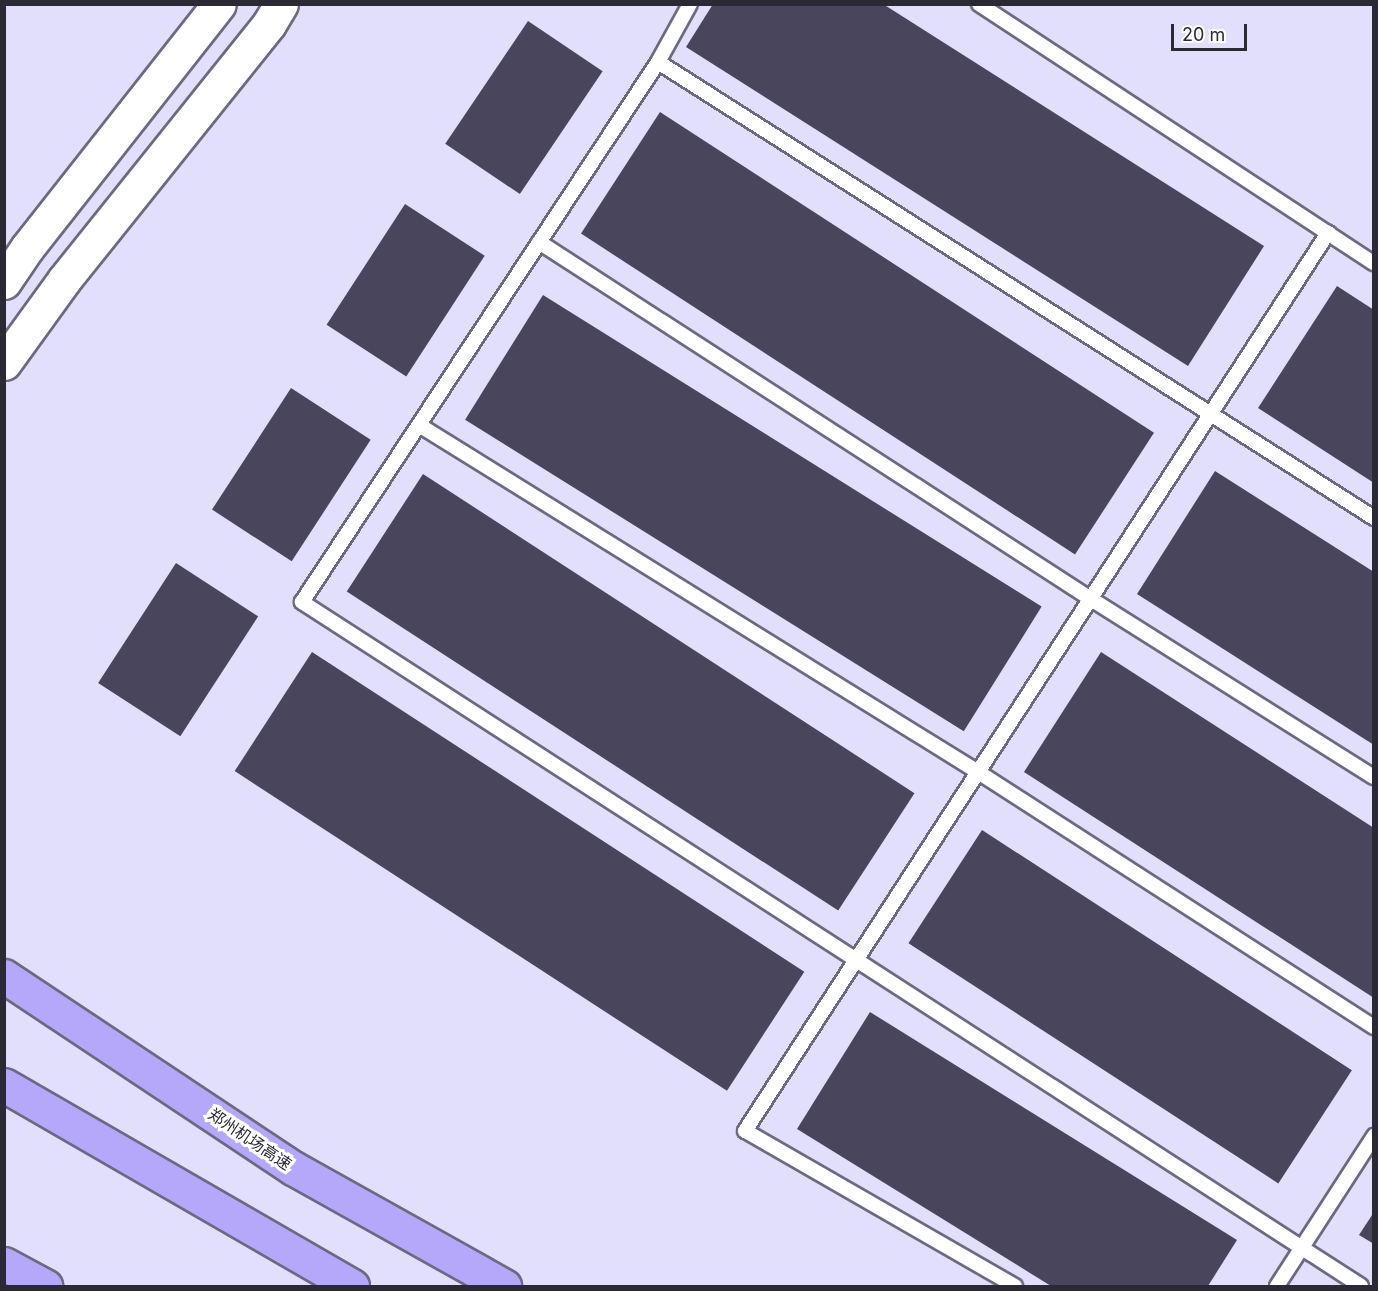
<!DOCTYPE html>
<html>
<head>
<meta charset="utf-8">
<style>
  body { margin:0 }
  #map { position:relative; width:1378px; height:1291px; overflow:hidden; background:#e2dffc; font-family:Inter,"Noto Sans SC",sans-serif }
  div>[style] { position:absolute }
  .building>* { inset:0; background:#49455d; transform-origin:0 0 }
  .roads { filter:drop-shadow(2px 0 #6c6982) drop-shadow(-2px 0 #6c6982) drop-shadow(0 2px #6c6982) drop-shadow(0 -2px #6c6982) }
  .service>* { height:14px; margin:-7px; padding:0 7px; transform-origin:7px; border-radius:7px; background:#fff }
  .tertiary>* { height:33px; margin:-16.5px; padding:0 16.5px; transform-origin:16.5px; border-radius:16.5px; background:#fff }
  .motorway>* { height:33px; margin:-16.5px; padding:0 16.5px; transform-origin:16.5px; border-radius:16.5px; background:#b5a8fa }
  span { translate:-50% -50%; white-space:nowrap; text-align:center; line-height:1.15; -webkit-text-stroke:6px #fff; paint-order:stroke }
  .street-label { font-size:16px; color:#2b2934 }
  .frame { position:absolute; inset:0; border:6px solid #2b2934; pointer-events:none }
  .scale { position:absolute; left:1171px; top:24px; width:76px; height:27px; box-sizing:border-box; border:3px solid #2b2934; border-top:0; padding-left:8px; font-size:18px; line-height:21px; white-space:nowrap; color:#2b2934; -webkit-text-stroke:4px #fff; paint-order:stroke }
</style>
</head>
<body>
<div id="map">
  <div class="building">
    <div style="clip-path:polygon(713px 4px,883px 4px,1264px 246px,1188px 366px,686px 47px)"></div>
    <div style="left:528px;top:21px;width:90px;height:148px;rotate:34deg"></div>
    <div style="left:660px;top:112px;width:589px;height:145px;rotate:33deg"></div>
    <div style="left:405px;top:204px;width:95px;height:144px;rotate:33deg"></div>
    <div style="clip-path:polygon(1337px 286px,1374px 310px,1374px 483px,1258px 408px)"></div>
    <div style="left:543px;top:295px;width:588px;height:147px;rotate:32deg"></div>
    <div style="left:291px;top:388px;width:95px;height:145px;rotate:33deg"></div>
    <div style="clip-path:polygon(1215px 471px,1374px 572px,1374px 745px,1137px 594px)"></div>
    <div style="left:423px;top:474px;width:586px;height:140px;rotate:33deg"></div>
    <div style="left:176px;top:563px;width:98px;height:143px;rotate:33deg"></div>
    <div style="left:312px;top:652px;width:587px;height:142px;rotate:33deg"></div>
    <div style="clip-path:polygon(1101px 652px,1374px 828px,1374px 998px,1024px 772px)"></div>
    <div style="left:982px;top:830px;width:441px;height:135px;rotate:33deg"></div>
    <div style="clip-path:polygon(870px 1012px,1237px 1240px,1208px 1286px,1051px 1286px,797px 1129px)"></div>
    <div style="clip-path:polygon(1374px 1212px,1374px 1244px,1359px 1235px)"></div>
  </div>
  <div class="roads">
    <div class="service">
      <div style="left:979px;top:4px;width:472px;rotate:33.3deg"></div>
      <div style="left:658px;top:62px;width:66px;rotate:-61.1deg"></div>
      <div style="left:539px;top:242px;width:657px;rotate:32.89deg"></div>
      <div style="left:1091px;top:599px;width:334px;rotate:32.2deg"></div>
      <div style="left:419px;top:425px;width:658px;rotate:31.83deg"></div>
      <div style="left:978px;top:772px;width:471px;rotate:32.8deg"></div>
      <div style="left:1015px;top:1286px;width:311px;rotate:-150.1deg"></div>
      <div style="left:745px;top:1131px;width:1071px;rotate:-57.01deg"></div>
      <div style="left:1277px;top:1286px;width:179px;rotate:-57.1deg"></div>
      <div style="left:1361px;top:1286px;width:1261px;rotate:-147.14deg"></div>
      <div style="left:302px;top:602px;width:647px;rotate:-56.6deg"></div>
      <div style="left:658px;top:62px;width:849px;rotate:32.49deg"></div>
    </div>
    <div class="tertiary">
      <div style="left:4px;top:282px;width:41px;rotate:-55.9deg"></div>
      <div style="left:27px;top:248px;width:310px;rotate:-51.8deg"></div>
      <div style="left:4px;top:363px;width:102px;rotate:-54.1deg"></div>
      <div style="left:64px;top:280px;width:328px;rotate:-51.3deg"></div>
      <div style="left:269px;top:24px;width:23px;rotate:-59deg"></div>
    </div>
    <div class="motorway">
      <div style="left:4px;top:976px;width:347px;rotate:33.6deg"></div>
      <div style="left:293px;top:1168px;width:242px;rotate:29.2deg"></div>
      <div style="left:4px;top:1085px;width:402px;rotate:30deg"></div>
      <div style="left:4px;top:1264px;width:47px;rotate:28.2deg"></div>
    </div>
  </div>
  <div class="street-label">
    <span style="left:250px;top:1139px;rotate:34deg">郑州机场高速</span>
  </div>
  <div class="frame"></div>
  <div class="scale">20 m</div>
</div>
</body>
</html>
